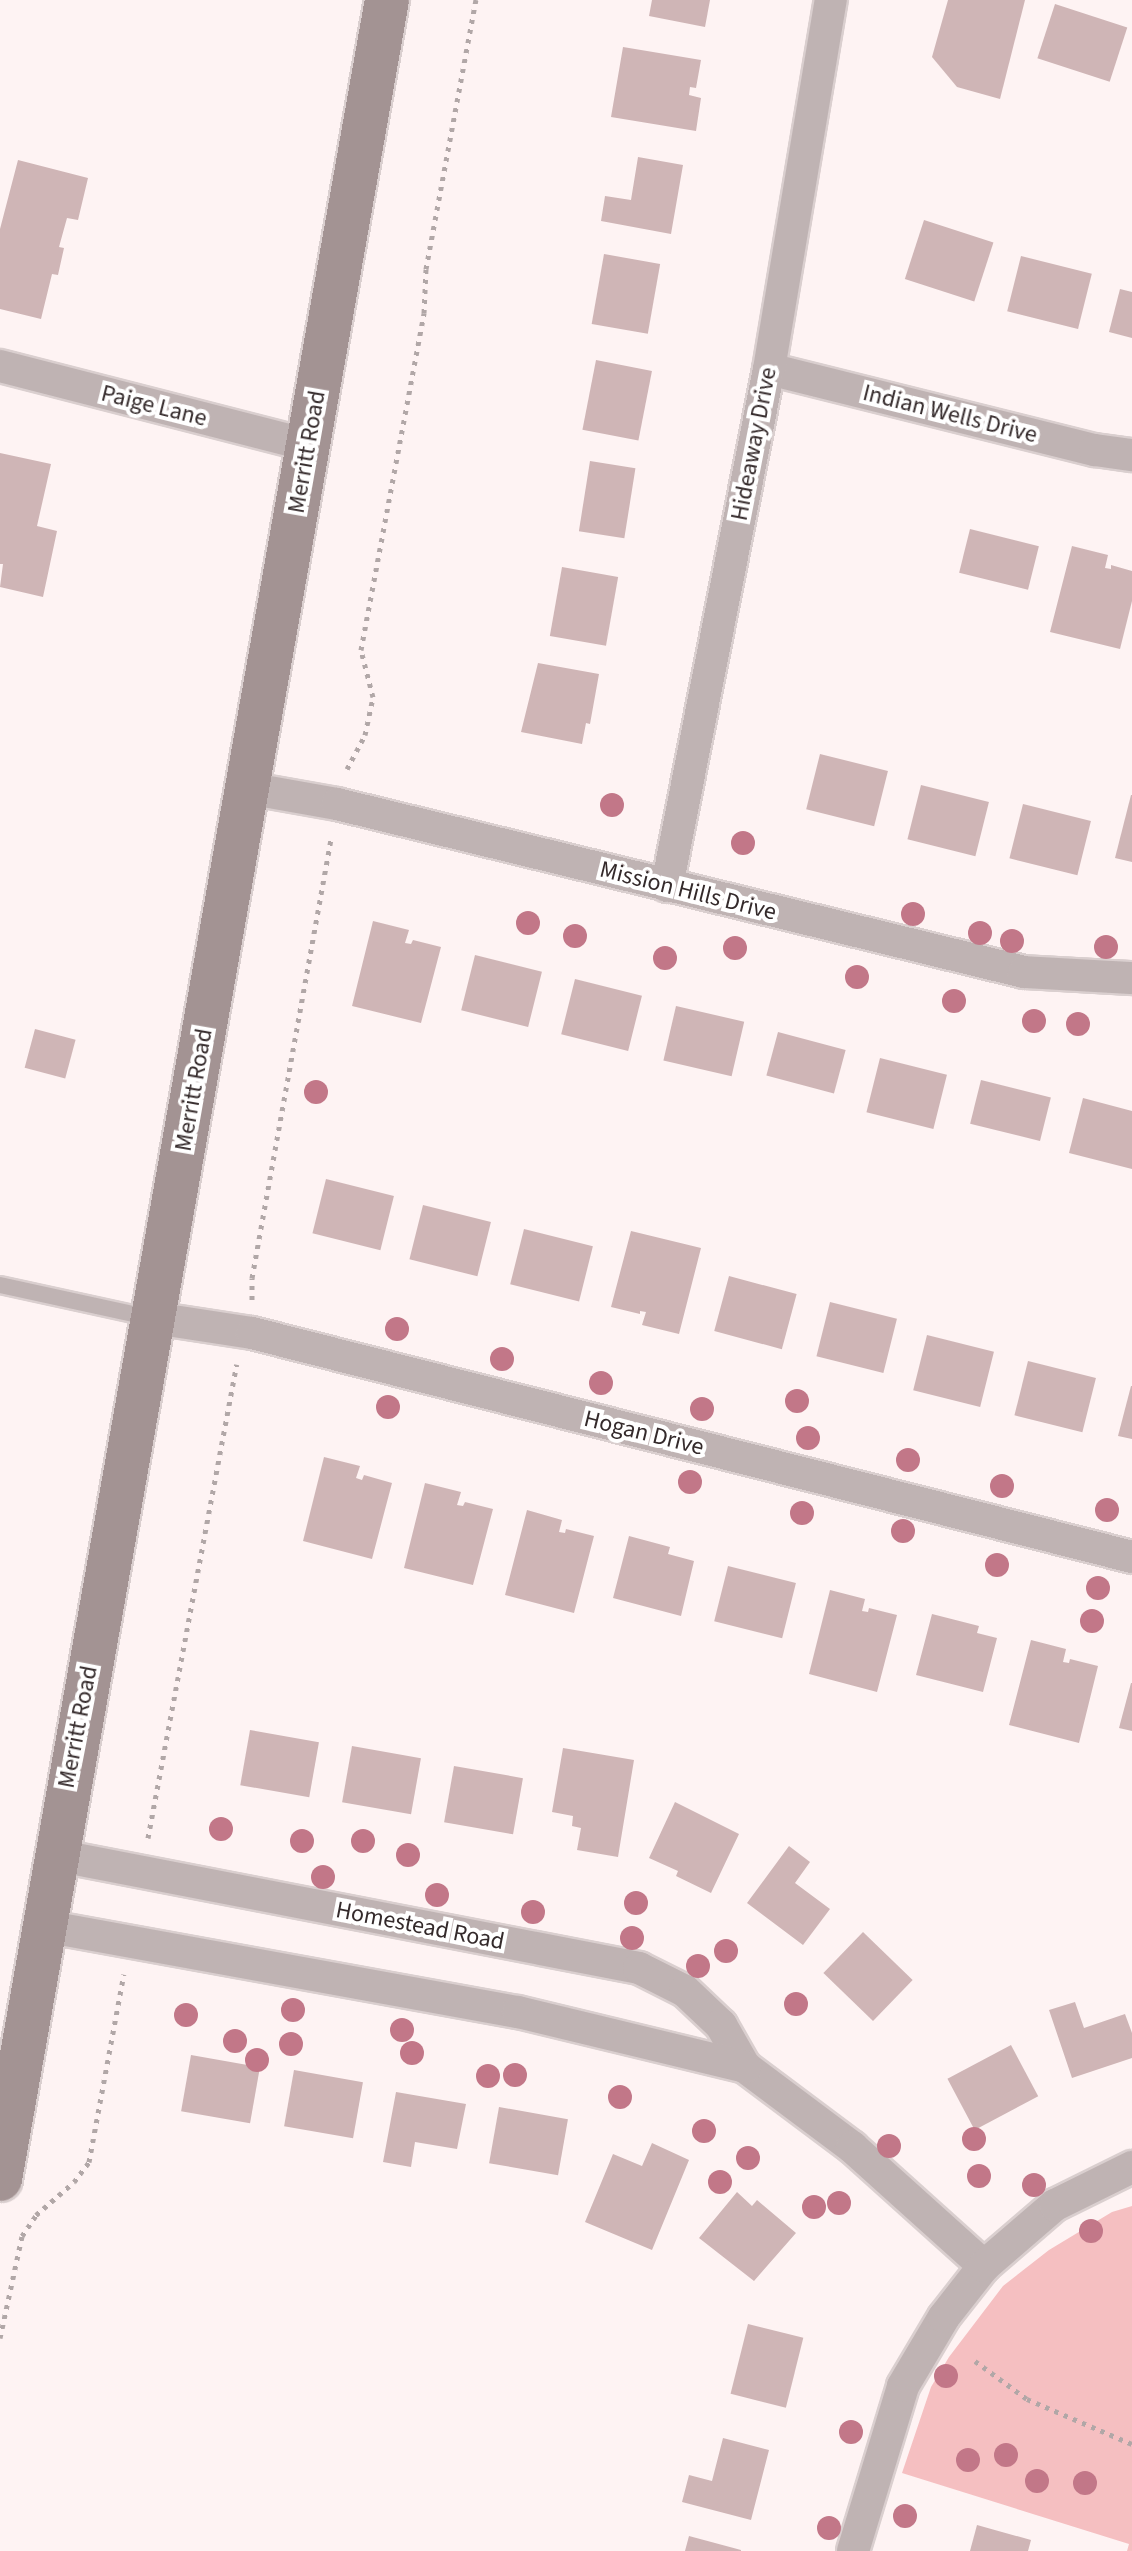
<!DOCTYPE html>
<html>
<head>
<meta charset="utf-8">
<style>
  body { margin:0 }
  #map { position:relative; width:1132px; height:2551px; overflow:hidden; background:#fef3f3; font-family:"Source Sans 3",sans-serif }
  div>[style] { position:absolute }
  .green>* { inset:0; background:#f5bfc1 }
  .building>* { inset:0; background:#cfb5b6; transform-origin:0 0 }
  .path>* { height:5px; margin-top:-2.5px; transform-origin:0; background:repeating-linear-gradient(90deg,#b1a7a7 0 4px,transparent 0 10px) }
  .roads { filter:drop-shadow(2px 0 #dacfcf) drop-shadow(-2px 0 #dacfcf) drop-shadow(0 2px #dacfcf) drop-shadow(0 -2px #dacfcf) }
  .lane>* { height:16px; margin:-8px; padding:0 8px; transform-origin:8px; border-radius:8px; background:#bfb3b3 }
  .street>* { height:32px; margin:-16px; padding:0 16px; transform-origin:16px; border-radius:16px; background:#bfb3b3 }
  .secondary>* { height:44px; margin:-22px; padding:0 22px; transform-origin:22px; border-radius:22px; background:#a39393 }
  .trees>* { width:24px; height:24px; margin:-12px; border-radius:50%; background:#c27788 }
  span { translate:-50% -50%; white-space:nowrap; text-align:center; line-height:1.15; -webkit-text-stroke:8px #fff; paint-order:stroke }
  .street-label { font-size:24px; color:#342a2b }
</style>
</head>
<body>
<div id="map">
  <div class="green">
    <div style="clip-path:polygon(1132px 2206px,1132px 2551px,1127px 2551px,1129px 2544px,902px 2473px,931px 2387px,949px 2357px,1003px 2286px,1049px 2250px,1112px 2212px)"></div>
  </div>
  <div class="building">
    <div style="clip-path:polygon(652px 0,710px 0,705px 27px,649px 16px)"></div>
    <div style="clip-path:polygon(948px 0,1025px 0,1000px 99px,957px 87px,932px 57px)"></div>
    <div style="left:1055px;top:4px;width:76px;height:57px;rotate:18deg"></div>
    <div style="clip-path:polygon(623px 47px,701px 60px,696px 88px,690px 87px,689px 95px,701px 98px,696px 131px,611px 117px)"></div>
    <div style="clip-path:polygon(638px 157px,683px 165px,671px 234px,601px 221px,605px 196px,631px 200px)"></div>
    <div style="clip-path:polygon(18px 160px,88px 178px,78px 220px,67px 218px,59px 247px,64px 248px,58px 275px,52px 274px,41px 319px,0 309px,0 229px)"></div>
    <div style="left:924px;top:220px;width:73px;height:62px;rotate:18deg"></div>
    <div style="left:604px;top:254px;width:57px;height:71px;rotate:10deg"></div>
    <div style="left:1021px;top:256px;width:73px;height:57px;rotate:14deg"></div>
    <div style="clip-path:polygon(1120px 289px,1132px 292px,1132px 338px,1109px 332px)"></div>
    <div style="left:596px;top:360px;width:57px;height:71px;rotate:11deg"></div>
    <div style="clip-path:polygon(0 453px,51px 464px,37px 526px,57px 531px,43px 597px,0 587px,3px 564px,0 564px)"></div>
    <div style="left:590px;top:461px;width:46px;height:71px;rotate:9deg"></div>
    <div style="left:970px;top:529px;width:71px;height:45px;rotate:14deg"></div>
    <div style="clip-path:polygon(1072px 546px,1108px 555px,1105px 568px,1111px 569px,1111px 565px,1132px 571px,1132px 601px,1120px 649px,1050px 632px)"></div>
    <div style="left:562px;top:567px;width:57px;height:70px;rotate:10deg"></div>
    <div style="clip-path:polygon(538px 663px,599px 674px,590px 724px,586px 723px,582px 744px,521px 732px)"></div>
    <div style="left:820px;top:754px;width:70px;height:57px;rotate:14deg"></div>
    <div style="left:921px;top:785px;width:70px;height:56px;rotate:14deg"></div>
    <div style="clip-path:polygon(1131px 795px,1132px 795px,1132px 862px,1115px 858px)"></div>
    <div style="left:1023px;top:804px;width:70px;height:56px;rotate:14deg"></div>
    <div style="clip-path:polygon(373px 921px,409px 930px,405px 943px,411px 944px,413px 940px,441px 947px,421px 1023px,352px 1006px)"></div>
    <div style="left:475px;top:955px;width:69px;height:57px;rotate:14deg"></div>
    <div style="left:575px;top:979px;width:69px;height:57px;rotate:14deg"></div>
    <div style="left:676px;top:1006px;width:70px;height:56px;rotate:13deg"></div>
    <div style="left:35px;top:1029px;width:42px;height:40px;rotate:15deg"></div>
    <div style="left:778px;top:1032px;width:70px;height:45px;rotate:15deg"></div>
    <div style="left:880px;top:1058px;width:69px;height:56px;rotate:14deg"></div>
    <div style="left:981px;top:1080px;width:72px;height:45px;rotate:14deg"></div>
    <div style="clip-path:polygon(1083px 1098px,1132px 1111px,1132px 1169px,1069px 1153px)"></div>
    <div style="left:326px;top:1179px;width:70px;height:56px;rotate:14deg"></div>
    <div style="left:423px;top:1205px;width:70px;height:56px;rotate:14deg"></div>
    <div style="left:524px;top:1229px;width:71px;height:57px;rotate:14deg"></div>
    <div style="clip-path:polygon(631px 1231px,701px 1248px,679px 1334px,642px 1325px,646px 1312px,640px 1311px,640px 1314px,611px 1307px)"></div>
    <div style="left:729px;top:1276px;width:70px;height:57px;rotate:15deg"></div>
    <div style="left:830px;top:1302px;width:69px;height:56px;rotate:14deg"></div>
    <div style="left:927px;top:1335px;width:69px;height:57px;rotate:14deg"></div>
    <div style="left:1028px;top:1361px;width:70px;height:56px;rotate:14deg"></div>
    <div style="clip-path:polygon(1131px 1386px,1132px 1386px,1132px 1439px,1118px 1436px)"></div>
    <div style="clip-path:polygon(324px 1457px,360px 1466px,356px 1478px,362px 1480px,364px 1475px,392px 1483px,372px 1559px,303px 1541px)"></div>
    <div style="clip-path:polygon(425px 1483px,461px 1492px,457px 1505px,463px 1506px,465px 1502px,493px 1509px,473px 1585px,404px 1568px)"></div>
    <div style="clip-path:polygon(527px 1510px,562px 1520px,559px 1532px,565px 1533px,566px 1529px,594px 1536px,574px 1613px,505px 1595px)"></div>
    <div style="clip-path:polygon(629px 1536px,670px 1547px,668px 1554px,694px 1561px,681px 1616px,613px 1598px)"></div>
    <div style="left:728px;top:1566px;width:70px;height:57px;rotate:14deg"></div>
    <div style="clip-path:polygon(830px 1590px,865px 1599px,862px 1611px,868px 1612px,869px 1608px,897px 1615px,877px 1692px,809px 1674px)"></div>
    <div style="clip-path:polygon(932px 1614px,979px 1626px,977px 1633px,997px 1638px,983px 1692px,916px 1675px)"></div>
    <div style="clip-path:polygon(1031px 1640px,1066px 1649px,1063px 1662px,1069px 1663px,1070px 1659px,1098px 1666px,1079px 1743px,1009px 1725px)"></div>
    <div style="clip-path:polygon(1131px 1683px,1132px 1683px,1132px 1731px,1119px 1728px)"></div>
    <div style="left:250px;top:1730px;width:70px;height:56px;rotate:10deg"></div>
    <div style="left:352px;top:1746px;width:70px;height:57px;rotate:10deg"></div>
    <div style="clip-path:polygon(563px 1748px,634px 1760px,618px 1857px,577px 1850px,581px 1828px,572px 1826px,573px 1816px,552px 1812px)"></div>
    <div style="left:454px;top:1766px;width:70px;height:57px;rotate:10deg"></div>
    <div style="clip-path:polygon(675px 1802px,739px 1834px,711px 1893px,676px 1876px,678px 1871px,649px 1858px)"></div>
    <div style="clip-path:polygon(789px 1846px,810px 1862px,795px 1883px,830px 1909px,803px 1945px,747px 1903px)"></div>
    <div style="left:863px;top:1932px;width:69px;height:57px;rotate:44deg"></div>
    <div style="clip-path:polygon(1075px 2002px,1084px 2028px,1125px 2014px,1132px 2033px,1132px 2058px,1072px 2078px,1049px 2010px)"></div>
    <div style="left:1011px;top:2045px;width:58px;height:72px;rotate:62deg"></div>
    <div style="left:191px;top:2055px;width:70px;height:57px;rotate:10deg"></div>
    <div style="left:294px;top:2070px;width:70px;height:57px;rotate:10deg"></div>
    <div style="clip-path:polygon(396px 2092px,466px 2104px,457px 2149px,415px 2142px,411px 2167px,383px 2162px)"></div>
    <div style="left:499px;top:2107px;width:70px;height:57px;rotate:10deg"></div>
    <div style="clip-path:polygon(652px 2143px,689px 2160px,652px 2250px,585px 2222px,613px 2154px,642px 2166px)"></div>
    <div style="clip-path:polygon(737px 2192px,752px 2206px,757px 2200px,796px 2233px,754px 2281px,699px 2238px)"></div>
    <div style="left:748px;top:2324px;width:57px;height:72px;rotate:14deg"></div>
    <div style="clip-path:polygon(723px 2438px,769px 2450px,751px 2520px,682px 2502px,689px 2475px,712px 2481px)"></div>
    <div style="clip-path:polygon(977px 2525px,1031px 2540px,1028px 2551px,970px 2551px)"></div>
    <div style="clip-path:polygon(689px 2536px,741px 2550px,741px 2551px,685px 2551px)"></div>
  </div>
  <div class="path">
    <div style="left:347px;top:769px;width:38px;rotate:-62deg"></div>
    <div style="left:365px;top:735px;width:39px;rotate:-78deg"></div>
    <div style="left:373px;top:697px;width:49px;rotate:-104.3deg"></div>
    <div style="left:361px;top:650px;width:343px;rotate:-79.4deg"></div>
    <div style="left:424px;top:313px;width:44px;rotate:-87.4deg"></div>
    <div style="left:426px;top:269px;width:274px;rotate:-79.5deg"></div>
    <div style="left:252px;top:1300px;width:22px;rotate:-90deg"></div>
    <div style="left:252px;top:1278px;width:448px;rotate:-79.8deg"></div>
    <div style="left:148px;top:1838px;width:482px;rotate:-79.4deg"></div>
    <div style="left:0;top:2338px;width:104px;rotate:-77.8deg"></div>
    <div style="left:22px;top:2236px;width:25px;rotate:-56deg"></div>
    <div style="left:36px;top:2215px;width:50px;rotate:-41deg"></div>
    <div style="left:74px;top:2182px;width:25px;rotate:-53deg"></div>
    <div style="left:89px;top:2162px;width:191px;rotate:-79.5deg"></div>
    <div style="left:975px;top:2361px;width:64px;rotate:36.2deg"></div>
    <div style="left:1027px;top:2399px;width:114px;rotate:23.2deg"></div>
  </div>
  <div class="roads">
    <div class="lane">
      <div style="left:0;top:1285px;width:155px;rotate:12.3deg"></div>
    </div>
    <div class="street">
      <div style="left:0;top:366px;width:318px;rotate:14.4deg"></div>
      <div style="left:769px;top:369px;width:336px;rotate:14deg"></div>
      <div style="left:1095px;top:450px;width:37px;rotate:8deg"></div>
      <div style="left:247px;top:788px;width:91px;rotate:10.1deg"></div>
      <div style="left:337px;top:804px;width:707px;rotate:13.74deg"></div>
      <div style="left:1024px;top:972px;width:108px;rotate:3.2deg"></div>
      <div style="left:667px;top:886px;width:527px;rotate:-78.84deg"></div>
      <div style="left:769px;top:369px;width:374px;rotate:-80.5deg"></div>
      <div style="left:154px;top:1318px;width:99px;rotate:8.7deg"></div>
      <div style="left:252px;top:1333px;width:908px;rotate:14.28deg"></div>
      <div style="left:55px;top:1855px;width:595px;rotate:10.95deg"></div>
      <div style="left:639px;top:1968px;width:51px;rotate:26.6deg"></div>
      <div style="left:685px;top:1991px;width:50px;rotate:43.4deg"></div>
      <div style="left:721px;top:2025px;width:48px;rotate:60.3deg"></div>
      <div style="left:745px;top:2067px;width:134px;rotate:36.8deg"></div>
      <div style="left:852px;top:2147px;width:178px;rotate:42deg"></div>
      <div style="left:44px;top:1926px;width:482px;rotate:10.3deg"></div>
      <div style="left:518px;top:2012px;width:234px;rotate:13.6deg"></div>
      <div style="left:853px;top:2551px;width:172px;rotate:-73.1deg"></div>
      <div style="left:903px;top:2386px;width:80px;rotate:-59.3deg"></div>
      <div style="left:944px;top:2317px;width:65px;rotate:-51.9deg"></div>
      <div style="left:984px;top:2266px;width:94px;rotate:-40.7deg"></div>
      <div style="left:1055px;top:2205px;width:86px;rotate:-26.3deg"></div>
    </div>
    <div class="secondary">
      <div style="left:0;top:2179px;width:2213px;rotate:-79.93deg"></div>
    </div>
  </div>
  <div class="trees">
    <div style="left:612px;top:805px"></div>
    <div style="left:743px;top:843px"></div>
    <div style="left:913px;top:914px"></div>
    <div style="left:528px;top:923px"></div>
    <div style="left:980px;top:933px"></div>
    <div style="left:575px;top:936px"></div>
    <div style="left:1012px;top:941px"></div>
    <div style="left:1106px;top:947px"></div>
    <div style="left:735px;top:948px"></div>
    <div style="left:665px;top:958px"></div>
    <div style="left:857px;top:977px"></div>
    <div style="left:954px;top:1001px"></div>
    <div style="left:1034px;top:1021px"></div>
    <div style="left:1078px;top:1024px"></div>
    <div style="left:316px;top:1092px"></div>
    <div style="left:397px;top:1329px"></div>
    <div style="left:502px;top:1359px"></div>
    <div style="left:601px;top:1383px"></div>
    <div style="left:797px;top:1401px"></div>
    <div style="left:388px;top:1407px"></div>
    <div style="left:702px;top:1409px"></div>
    <div style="left:808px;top:1438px"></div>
    <div style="left:908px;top:1460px"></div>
    <div style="left:690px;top:1482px"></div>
    <div style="left:1002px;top:1486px"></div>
    <div style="left:1107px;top:1510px"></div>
    <div style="left:802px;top:1513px"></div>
    <div style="left:903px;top:1531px"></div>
    <div style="left:997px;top:1565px"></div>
    <div style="left:1098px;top:1588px"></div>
    <div style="left:1092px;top:1621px"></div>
    <div style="left:221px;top:1829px"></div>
    <div style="left:302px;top:1841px"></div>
    <div style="left:363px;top:1841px"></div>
    <div style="left:408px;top:1855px"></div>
    <div style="left:323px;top:1877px"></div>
    <div style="left:437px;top:1895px"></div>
    <div style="left:636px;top:1903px"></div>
    <div style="left:533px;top:1912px"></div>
    <div style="left:632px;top:1938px"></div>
    <div style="left:726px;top:1951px"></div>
    <div style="left:698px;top:1966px"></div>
    <div style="left:796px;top:2004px"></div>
    <div style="left:293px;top:2010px"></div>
    <div style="left:186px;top:2015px"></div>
    <div style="left:402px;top:2030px"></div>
    <div style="left:235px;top:2041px"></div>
    <div style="left:291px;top:2044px"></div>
    <div style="left:412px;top:2053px"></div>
    <div style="left:257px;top:2060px"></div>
    <div style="left:515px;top:2075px"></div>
    <div style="left:488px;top:2076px"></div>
    <div style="left:620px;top:2097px"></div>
    <div style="left:704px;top:2131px"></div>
    <div style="left:974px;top:2139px"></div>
    <div style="left:889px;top:2146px"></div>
    <div style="left:748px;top:2158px"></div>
    <div style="left:979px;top:2176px"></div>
    <div style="left:720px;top:2182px"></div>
    <div style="left:1034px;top:2185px"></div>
    <div style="left:839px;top:2203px"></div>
    <div style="left:814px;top:2207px"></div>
    <div style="left:1091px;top:2231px"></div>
    <div style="left:946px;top:2376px"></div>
    <div style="left:851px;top:2432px"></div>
    <div style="left:1006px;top:2455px"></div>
    <div style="left:968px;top:2460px"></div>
    <div style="left:1037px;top:2481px"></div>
    <div style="left:1085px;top:2483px"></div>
    <div style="left:905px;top:2516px"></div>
    <div style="left:829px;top:2528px"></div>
  </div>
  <div class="street-label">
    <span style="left:154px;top:406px;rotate:14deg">Paige Lane</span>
    <span style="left:950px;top:414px;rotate:14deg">Indian Wells Drive</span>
    <span style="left:754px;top:444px;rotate:-79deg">Hideaway Drive</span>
    <span style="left:307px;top:452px;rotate:-80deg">Merritt Road</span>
    <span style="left:688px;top:891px;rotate:14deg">Mission Hills Drive</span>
    <span style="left:194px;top:1090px;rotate:-80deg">Merritt Road</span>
    <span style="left:644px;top:1433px;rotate:14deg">Hogan Drive</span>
    <span style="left:78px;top:1727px;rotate:-79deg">Merritt Road</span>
    <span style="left:420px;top:1926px;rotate:11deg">Homestead Road</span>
  </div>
</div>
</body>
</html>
